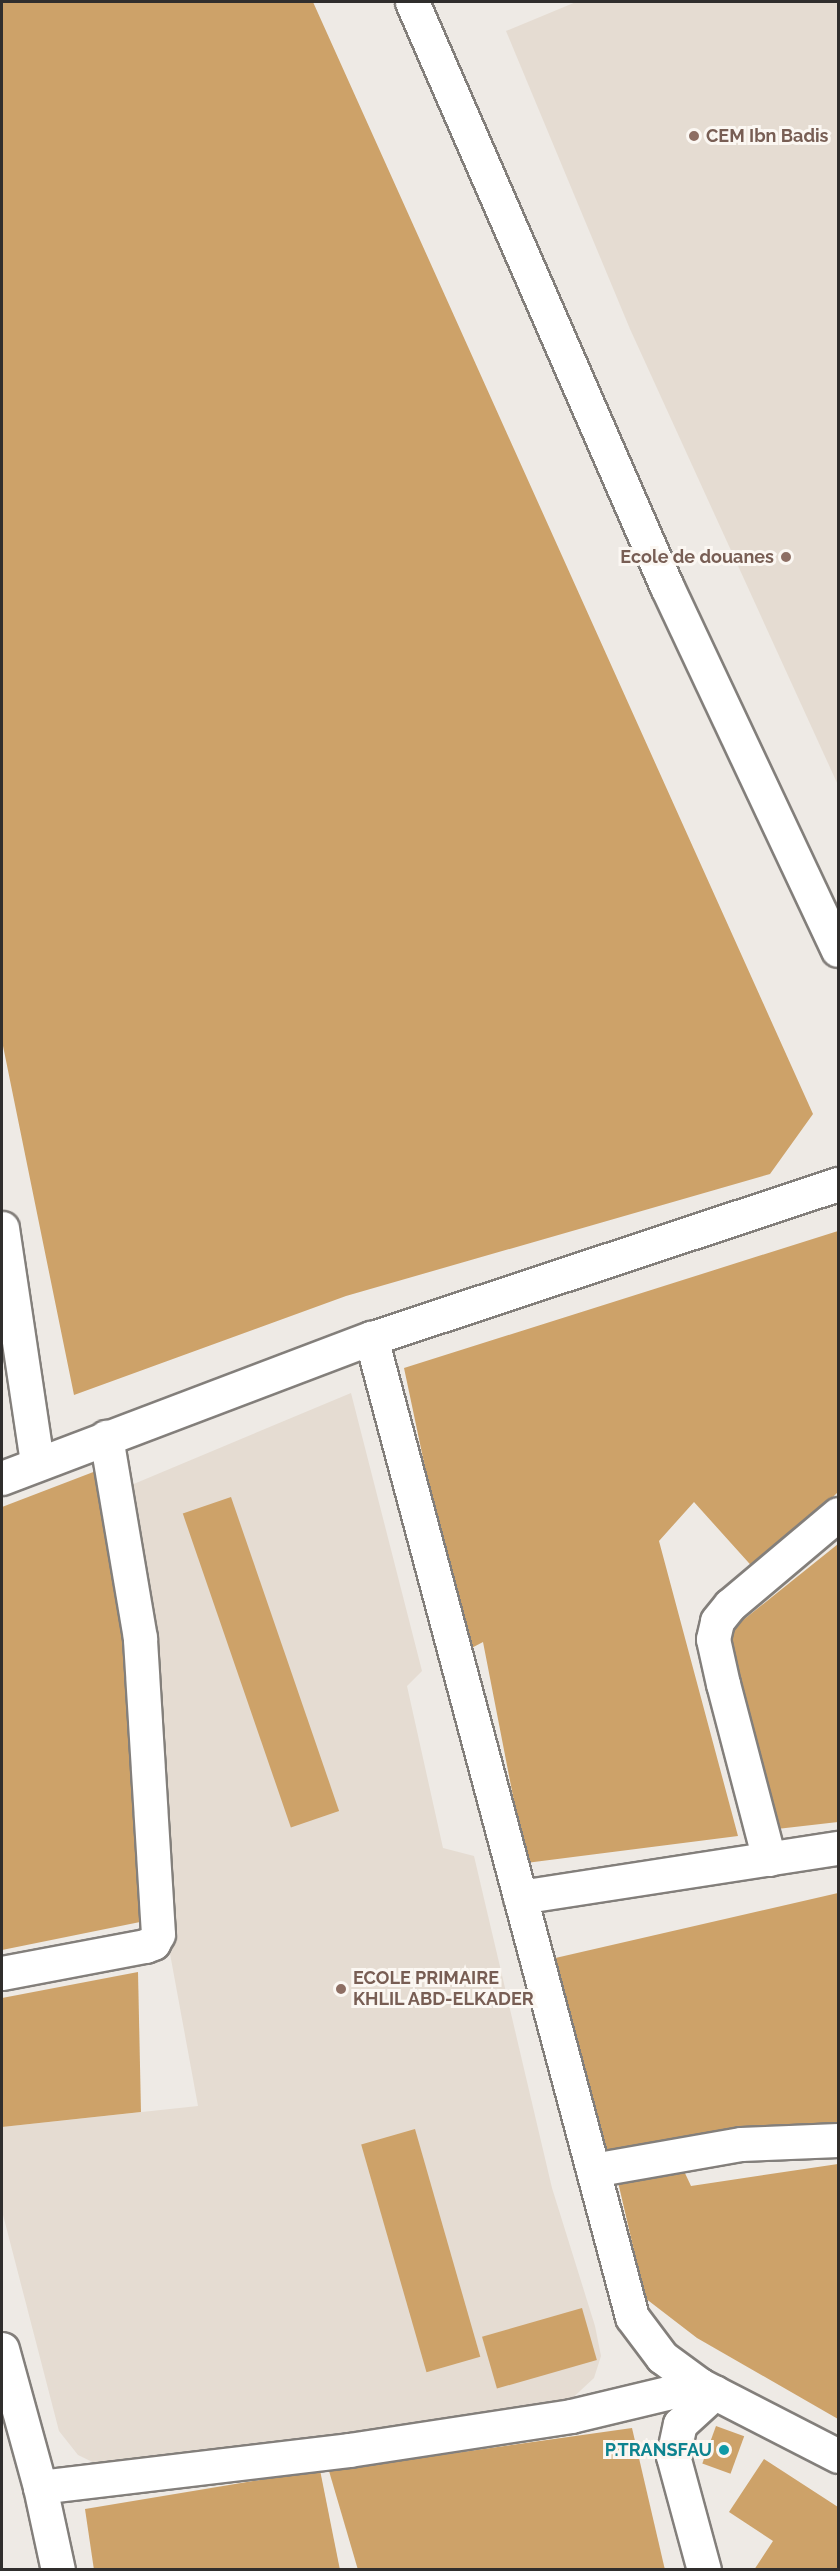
<!DOCTYPE html>
<html>
<head>
<meta charset="utf-8">
<style>
  body { margin:0 }
  #map { position:relative; width:840px; height:2571px; overflow:hidden; background:#eeeae5; font-family:Raleway,sans-serif }
  div>[style] { position:absolute }
  .built>* { inset:0; background:#e5dcd2 }
  .building>* { inset:0; background:#cda269; transform-origin:0 0 }
  .roads { filter:drop-shadow(2px 0 #837f7b) drop-shadow(-2px 0 #837f7b) drop-shadow(0 2px #837f7b) drop-shadow(0 -2px #837f7b) }
  .minor>* { height:33px; margin:-16.5px; padding:0 16.5px; transform-origin:16.5px; border-radius:16.5px; background:#fff }
  .major>* { height:33px; margin:-16.5px; padding:0 16.5px; transform-origin:16.5px; border-radius:16.5px; background:#fff }
  .dots>* { width:16px; height:16px; translate:-50% -50%; box-sizing:border-box; border:3px solid #fbf7f2; border-radius:50% }
  span { translate:-50% -50%; white-space:nowrap; text-align:center; line-height:1.15; -webkit-text-stroke:6px #fbf7f2; paint-order:stroke }
  .education-label { font-size:18px; color:#785e54; font-weight:700 }
  .left { translate:0 -50%; text-align:left }
  .right { translate:-100% -50%; text-align:right }
  .culture-label { font-size:18px; color:#0d838f; font-weight:700 }
  .frame { position:absolute; inset:0; border:3px solid #302e2d; pointer-events:none }
</style>
</head>
<body>
<div id="map">
  <div class="built">
    <div style="clip-path:polygon(576px 2px,838px 2px,838px 785px,630px 329px,506px 31px)"></div>
    <div style="clip-path:polygon(351px 1393px,422px 1671px,407px 1686px,443px 1848px,474px 1856px,552px 2188px,595px 2326px,601px 2356px,594px 2378px,566px 2404px,105px 2468px,78px 2455px,59px 2431px,2px 2211px,2px 2127px,198px 2106px,155px 1872px,117px 1491px)"></div>
  </div>
  <div class="building">
    <div style="clip-path:polygon(2px 2px,313px 2px,813px 1114px,770px 1174px,346px 1296px,74px 1395px,2px 1041px)"></div>
    <div style="clip-path:polygon(838px 1231px,838px 1492px,757px 1572px,694px 1502px,659px 1541px,738px 1836px,526px 1863px,483px 1642px,464px 1652px,404px 1368px)"></div>
    <div style="clip-path:polygon(109px 1466px,136px 1750px,145px 1921px,2px 1950px,2px 1507px)"></div>
    <div style="left:231px;top:1497px;width:332px;height:51px;rotate:71deg"></div>
    <div style="clip-path:polygon(838px 1544px,838px 1822px,777px 1829px,727px 1633px)"></div>
    <div style="clip-path:polygon(838px 1893px,838px 2123px,607px 2153px,551px 1959px)"></div>
    <div style="clip-path:polygon(138px 1972px,141px 2112px,2px 2127px,2px 1998px)"></div>
    <div style="left:415px;top:2129px;width:237px;height:56px;rotate:74deg"></div>
    <div style="clip-path:polygon(838px 2164px,838px 2419px,697px 2338px,645px 2298px,618px 2182px,684px 2171px,691px 2186px)"></div>
    <div style="left:582px;top:2308px;width:54px;height:104px;rotate:74deg"></div>
    <div style="left:716px;top:2426px;width:30px;height:40px;rotate:20deg"></div>
    <div style="clip-path:polygon(632px 2428px,665px 2570px,358px 2570px,329px 2471px)"></div>
    <div style="clip-path:polygon(764px 2459px,838px 2507px,838px 2570px,754px 2570px,773px 2541px,729px 2512px)"></div>
    <div style="clip-path:polygon(320px 2470px,340px 2570px,94px 2570px,85px 2509px)"></div>
  </div>
  <div class="roads">
    <div class="minor">
      <div style="left:838px;top:1184px;width:492px;rotate:161.7deg"></div>
      <div style="left:371px;top:1338px;width:1013px;rotate:75.07deg"></div>
      <div style="left:632px;top:2317px;width:50px;rotate:53.1deg"></div>
      <div style="left:662px;top:2357px;width:47px;rotate:36.4deg"></div>
      <div style="left:700px;top:2385px;width:155px;rotate:27.2deg"></div>
      <div style="left:2px;top:1228px;width:238px;rotate:81.5deg"></div>
      <div style="left:2px;top:1478px;width:395px;rotate:-20.8deg"></div>
      <div style="left:769px;top:1859px;width:181px;rotate:-104.7deg"></div>
      <div style="left:723px;top:1684px;width:46px;rotate:-102.5deg"></div>
      <div style="left:713px;top:1639px;width:18px;rotate:-77deg"></div>
      <div style="left:717px;top:1621px;width:21px;rotate:-51deg"></div>
      <div style="left:730px;top:1605px;width:141px;rotate:-40.1deg"></div>
      <div style="left:520px;top:1897px;width:322px;rotate:-8.8deg"></div>
      <div style="left:2px;top:1973px;width:146px;rotate:-10.7deg"></div>
      <div style="left:145px;top:1946px;width:9px;rotate:-21deg"></div>
      <div style="left:153px;top:1943px;width:10px;rotate:-61deg"></div>
      <div style="left:158px;top:1934px;width:297px;rotate:-93.5deg"></div>
      <div style="left:140px;top:1638px;width:204px;rotate:-99.6deg"></div>
      <div style="left:593px;top:2170px;width:150px;rotate:-10deg"></div>
      <div style="left:741px;top:2144px;width:97px;rotate:-2.4deg"></div>
      <div style="left:2px;top:2349px;width:143px;rotate:74.6deg"></div>
      <div style="left:40px;top:2487px;width:85px;rotate:77.8deg"></div>
      <div style="left:40px;top:2487px;width:311px;rotate:-6.8deg"></div>
      <div style="left:349px;top:2450px;width:225px;rotate:-8.7deg"></div>
      <div style="left:571px;top:2416px;width:133px;rotate:-13.5deg"></div>
      <div style="left:704px;top:2570px;width:118px;rotate:-105.2deg"></div>
      <div style="left:673px;top:2456px;width:33px;rotate:-78deg"></div>
      <div style="left:680px;top:2424px;width:47px;rotate:-42.4deg"></div>
    </div>
    <div class="major">
      <div style="left:412px;top:2px;width:638px;rotate:66.45deg"></div>
      <div style="left:667px;top:587px;width:401px;rotate:64.8deg"></div>
    </div>
  </div>
  <div class="dots">
    <div style="left:694px;top:136px;background:#8d6e63"></div>
    <div style="left:786px;top:557px;background:#8d6e63"></div>
    <div style="left:341px;top:1989px;background:#8d6e63"></div>
    <div style="left:724px;top:2450px;background:#0f9aa8"></div>
  </div>
  <div class="education-label">
    <span class="left" style="left:706px;top:136px">CEM Ibn Badis</span>
    <span class="right" style="left:774px;top:557px">Ecole de douanes</span>
    <span class="left" style="left:353px;top:1989px">ECOLE PRIMAIRE<br>KHLIL ABD-ELKADER</span>
  </div>
  <div class="culture-label">
    <span class="right" style="left:712px;top:2450px">P.TRANSFAU</span>
  </div>
  <div class="frame"></div>
</div>
</body>
</html>
